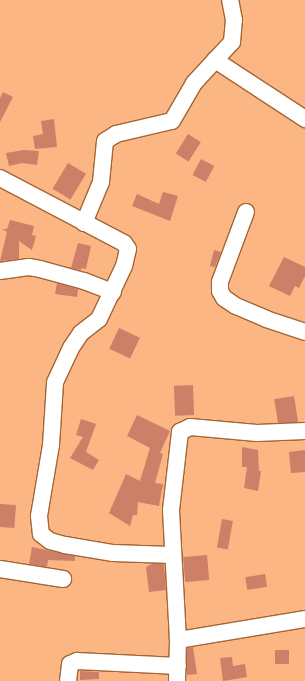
<!DOCTYPE html>
<html>
<head>
<meta charset="utf-8">
<style>
  body { margin:0 }
  #map { position:relative; width:305px; height:681px; overflow:hidden; background:#fbb683; font-family:Inter,sans-serif }
  div>[style] { position:absolute }
  .building>* { inset:0; background:#cd7f68; transform-origin:0 0 }
  .roads { filter:drop-shadow(1px 0 #a46533) drop-shadow(-1px 0 #a46533) drop-shadow(0 1px #a46533) drop-shadow(0 -1px #a46533) }
  .minor>* { height:16px; margin:-8px; padding:0 8px; transform-origin:8px; border-radius:8px; background:#fff }
  span { translate:-50% -50%; white-space:nowrap; text-align:center; line-height:1.15; -webkit-text-stroke:4px #fee1cd; paint-order:stroke }
</style>
</head>
<body>
<div id="map">
  <div class="building">
    <div style="clip-path:polygon(3px 92px,13px 97px,0 122px,0 98px)"></div>
    <div style="clip-path:polygon(54px 119px,57px 147px,35px 149px,33px 136px,43px 134px,41px 121px)"></div>
    <div style="left:188px;top:134px;width:15px;height:23px;rotate:32deg"></div>
    <div style="clip-path:polygon(24px 150px,39px 151px,37px 165px,22px 163px,9px 166px,6px 153px)"></div>
    <div style="left:201px;top:159px;width:15px;height:18px;rotate:28deg"></div>
    <div style="left:68px;top:163px;width:21px;height:30px;rotate:31deg"></div>
    <div style="clip-path:polygon(163px 192px,178px 196px,170px 221px,132px 206px,137px 194px,159px 204px)"></div>
    <div style="clip-path:polygon(10px 220px,34px 226px,32px 235px,36px 236px,32px 250px,19px 241px,19px 259px,0 261px,7px 232px,2px 229px,7px 229px)"></div>
    <div style="clip-path:polygon(78px 243px,91px 246px,86px 269px,81px 268px,81px 270px,71px 268px)"></div>
    <div style="clip-path:polygon(214px 250px,221px 252px,215px 267px,210px 266px)"></div>
    <div style="clip-path:polygon(284px 257px,305px 267px,305px 276px,299px 288px,295px 286px,290px 296px,269px 286px)"></div>
    <div style="clip-path:polygon(57px 283px,78px 289px,77px 297px,55px 294px)"></div>
    <div style="left:119px;top:328px;width:23px;height:23px;rotate:25deg"></div>
    <div style="left:193px;top:385px;width:30px;height:19px;rotate:88deg"></div>
    <div style="left:294px;top:396px;width:26px;height:20px;rotate:81deg"></div>
    <div style="clip-path:polygon(137px 415px,170px 431px,160px 453px,163px 454px,155px 483px,163px 484px,159px 506px,138px 502px,137px 515px,133px 515px,130px 526px,109px 513px,126px 474px,140px 481px,150px 448px,127px 436px)"></div>
    <div style="clip-path:polygon(81px 419px,96px 424px,86px 452px,99px 460px,93px 470px,70px 458px,83px 437px,76px 435px)"></div>
    <div style="clip-path:polygon(242px 447px,258px 450px,259px 471px,261px 471px,258px 491px,244px 488px,247px 467px,242px 467px)"></div>
    <div style="clip-path:polygon(305px 450px,305px 472px,291px 473px,289px 452px)"></div>
    <div style="left:0;top:504px;width:16px;height:23px;rotate:4deg"></div>
    <div style="left:222px;top:519px;width:11px;height:29px;rotate:10deg"></div>
    <div style="clip-path:polygon(32px 547px,75px 556px,75px 561px,48px 560px,47px 567px,29px 564px)"></div>
    <div style="left:207px;top:555px;width:25px;height:24px;rotate:85deg"></div>
    <div style="clip-path:polygon(152px 564px,164px 564px,166px 590px,149px 592px,146px 567px)"></div>
    <div style="left:265px;top:574px;width:13px;height:20px;rotate:81deg"></div>
    <div style="clip-path:polygon(193px 647px,197px 674px,187px 675px,187px 648px)"></div>
    <div style="left:275px;top:650px;width:14px;height:14px"></div>
    <div style="clip-path:polygon(232px 657px,233px 666px,245px 664px,247px 677px,223px 681px,220px 658px)"></div>
    <div style="clip-path:polygon(80px 671px,99px 672px,99px 679px,80px 680px)"></div>
  </div>
  <div class="roads">
    <div class="minor">
      <div style="left:215px;top:60px;width:108px;rotate:33.2deg"></div>
      <div style="left:0;top:178px;width:140px;rotate:27.7deg"></div>
      <div style="left:124px;top:243px;width:7px;rotate:56deg"></div>
      <div style="left:128px;top:249px;width:17px;rotate:103deg"></div>
      <div style="left:124px;top:266px;width:59px;rotate:115.3deg"></div>
      <div style="left:99px;top:319px;width:23px;rotate:142deg"></div>
      <div style="left:81px;top:333px;width:18px;rotate:124deg"></div>
      <div style="left:71px;top:348px;width:38px;rotate:115deg"></div>
      <div style="left:55px;top:383px;width:62px;rotate:93.7deg"></div>
      <div style="left:51px;top:445px;width:72px;rotate:99.6deg"></div>
      <div style="left:39px;top:516px;width:18px;rotate:84deg"></div>
      <div style="left:41px;top:534px;width:11px;rotate:38deg"></div>
      <div style="left:50px;top:541px;width:16px;rotate:15deg"></div>
      <div style="left:65px;top:545px;width:49px;rotate:9.5deg"></div>
      <div style="left:113px;top:553px;width:59px;rotate:1.9deg"></div>
      <div style="left:246px;top:212px;width:75px;rotate:110.4deg"></div>
      <div style="left:220px;top:282px;width:9px;rotate:90deg"></div>
      <div style="left:220px;top:291px;width:8px;rotate:60deg"></div>
      <div style="left:224px;top:298px;width:14px;rotate:34deg"></div>
      <div style="left:236px;top:306px;width:33px;rotate:23deg"></div>
      <div style="left:266px;top:319px;width:41px;rotate:18.4deg"></div>
      <div style="left:84px;top:223px;width:44px;rotate:-67.5deg"></div>
      <div style="left:101px;top:182px;width:41px;rotate:-84.4deg"></div>
      <div style="left:105px;top:141px;width:13px;rotate:-32deg"></div>
      <div style="left:116px;top:134px;width:57px;rotate:-13.1deg"></div>
      <div style="left:172px;top:121px;width:44px;rotate:-59.9deg"></div>
      <div style="left:194px;top:83px;width:56px;rotate:-47.2deg"></div>
      <div style="left:232px;top:42px;width:22px;rotate:-85deg"></div>
      <div style="left:234px;top:20px;width:20px;rotate:-101deg"></div>
      <div style="left:0;top:271px;width:29px;rotate:-8deg"></div>
      <div style="left:29px;top:267px;width:11px;rotate:10deg"></div>
      <div style="left:40px;top:269px;width:46px;rotate:15.3deg"></div>
      <div style="left:84px;top:281px;width:31px;rotate:21deg"></div>
      <div style="left:0;top:569px;width:64px;rotate:9deg"></div>
      <div style="left:178px;top:640px;width:129px;rotate:-9.4deg"></div>
      <div style="left:68px;top:681px;width:17px;rotate:-83deg"></div>
      <div style="left:70px;top:664px;width:8px;rotate:-23deg"></div>
      <div style="left:77px;top:661px;width:101px;rotate:2.8deg"></div>
      <div style="left:177px;top:681px;width:41px;rotate:-88.6deg"></div>
      <div style="left:178px;top:640px;width:130px;rotate:-93.1deg"></div>
      <div style="left:171px;top:510px;width:79px;rotate:-83.4deg"></div>
      <div style="left:180px;top:432px;width:11px;rotate:-27deg"></div>
      <div style="left:190px;top:427px;width:67px;rotate:5.1deg"></div>
      <div style="left:257px;top:433px;width:48px;rotate:-2.4deg"></div>
    </div>
  </div>
</div>
</body>
</html>
